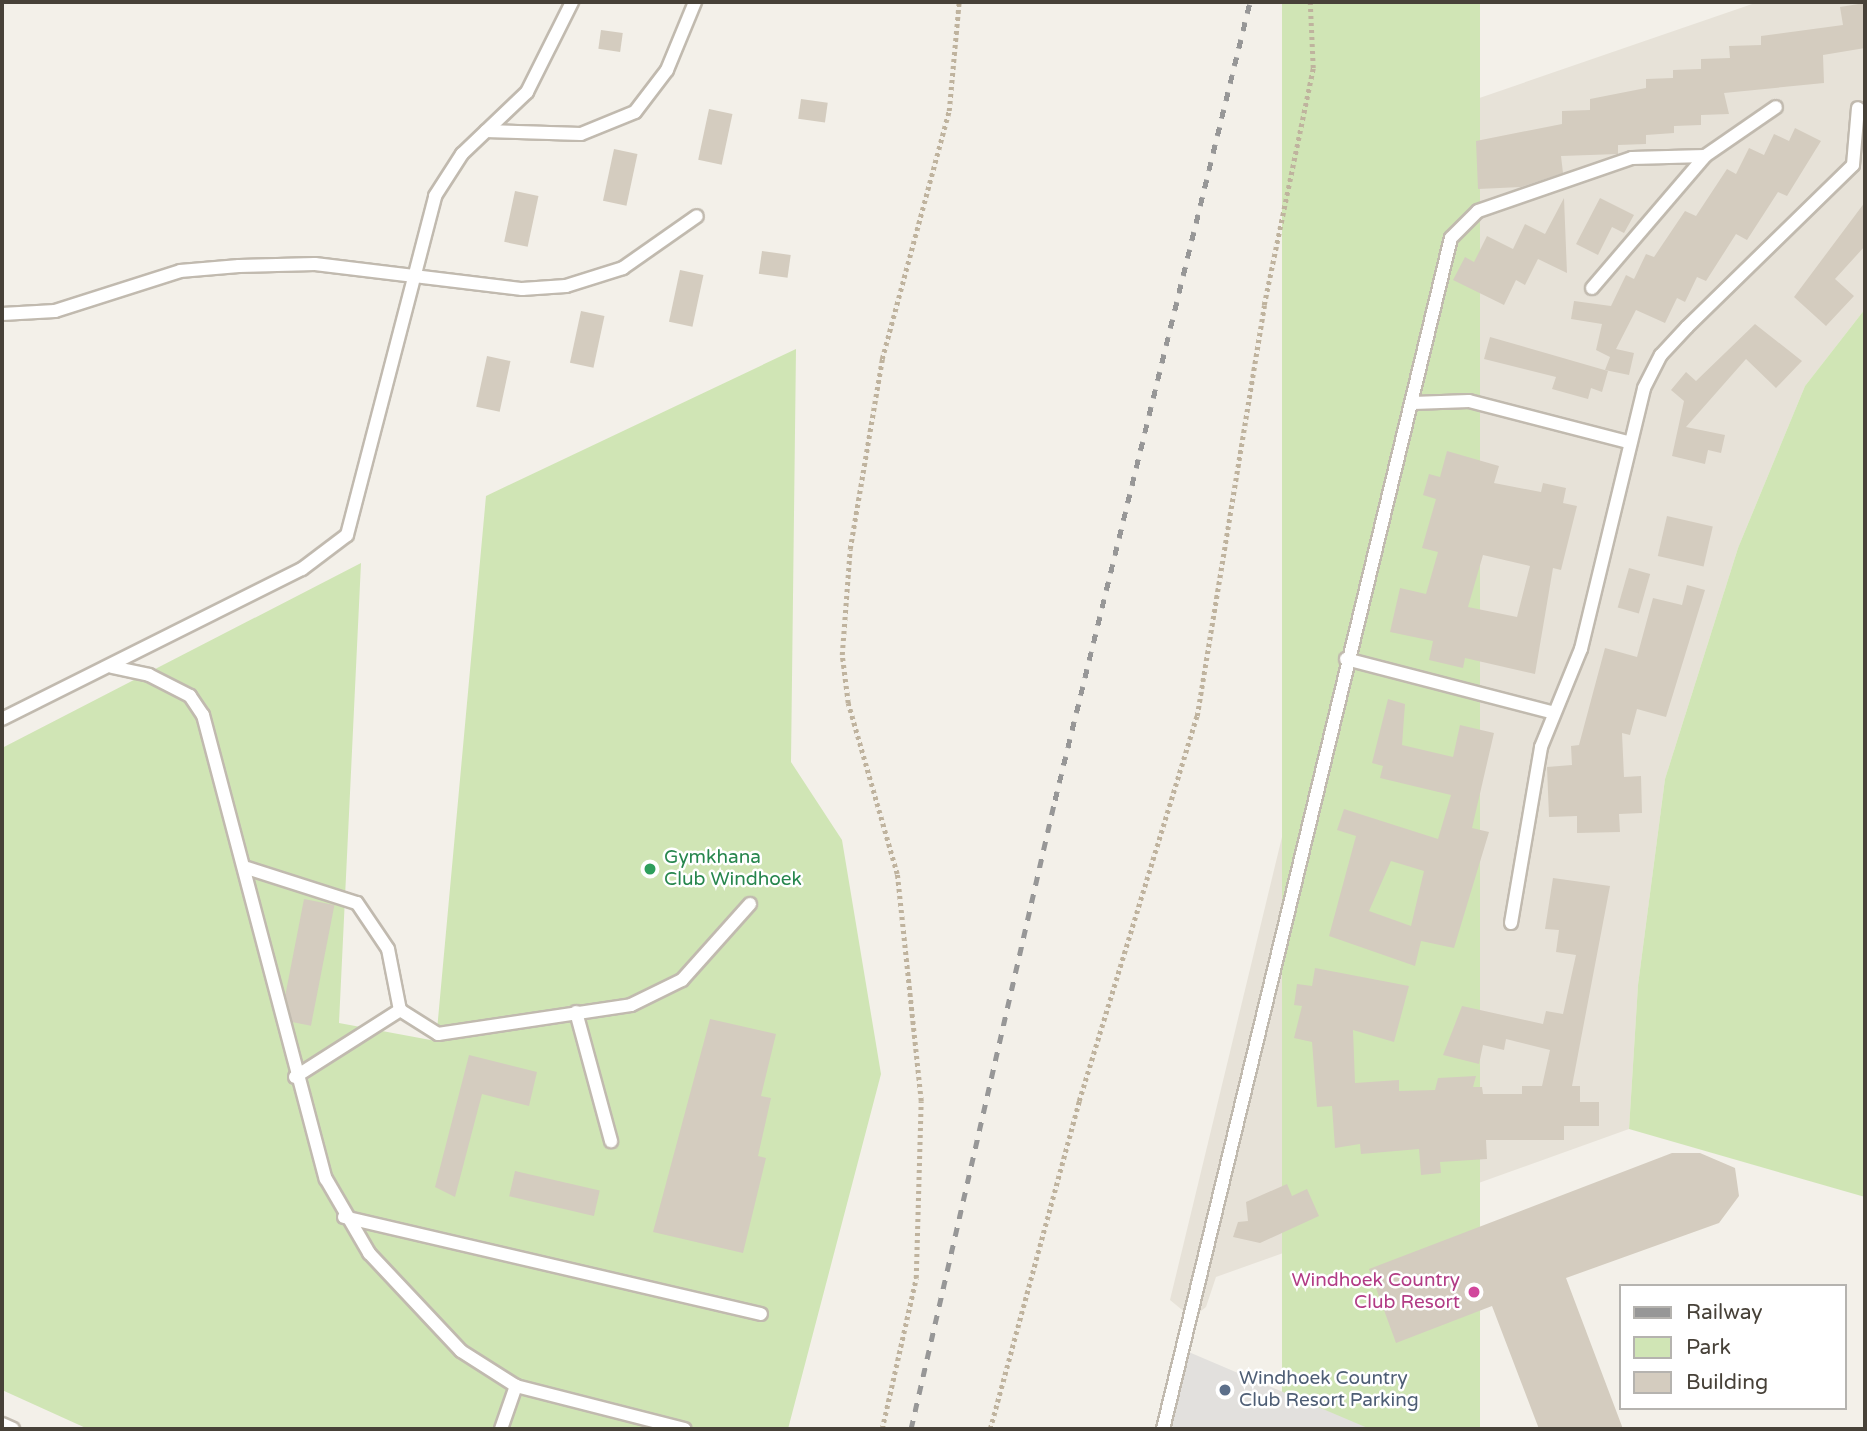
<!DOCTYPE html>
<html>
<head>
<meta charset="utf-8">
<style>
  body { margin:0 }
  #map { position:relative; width:1867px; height:1431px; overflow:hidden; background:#f3f0e9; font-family:"Varela Round",sans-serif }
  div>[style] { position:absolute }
  .residential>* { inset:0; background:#e7e2d8 }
  .green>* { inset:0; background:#d0e5b5; transform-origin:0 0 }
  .parking>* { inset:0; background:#e2e0dd }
  .building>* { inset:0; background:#d4ccbf; transform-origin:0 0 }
  .path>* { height:4.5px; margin-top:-2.25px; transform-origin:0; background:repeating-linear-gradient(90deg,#bfb39e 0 3.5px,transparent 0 7px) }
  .roads { filter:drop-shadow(2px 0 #c1baaf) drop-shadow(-2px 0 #c1baaf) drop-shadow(0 2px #c1baaf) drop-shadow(0 -2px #c1baaf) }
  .lane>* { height:12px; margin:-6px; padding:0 6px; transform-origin:6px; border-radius:6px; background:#fff }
  .rail>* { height:5px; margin-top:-2.5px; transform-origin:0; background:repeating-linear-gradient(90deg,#979797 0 9px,transparent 0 18px) }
  .dots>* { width:19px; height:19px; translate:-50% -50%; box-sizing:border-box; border:4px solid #fff; border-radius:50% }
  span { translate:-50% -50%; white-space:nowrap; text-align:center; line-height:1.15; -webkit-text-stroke:5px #fff; paint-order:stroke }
  .leisure-label { font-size:19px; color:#27864d }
  .left { translate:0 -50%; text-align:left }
  .hotel-label { font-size:19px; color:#b23c85 }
  .right { translate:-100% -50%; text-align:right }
  .service-label { font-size:19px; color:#4e5e75 }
  .frame { position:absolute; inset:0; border:4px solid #474138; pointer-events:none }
  .legend { position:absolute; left:1619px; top:1284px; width:228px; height:126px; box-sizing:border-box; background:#fff; border:2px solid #b5b3af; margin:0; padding:9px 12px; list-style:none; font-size:21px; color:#474138 }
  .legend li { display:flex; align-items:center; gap:14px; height:35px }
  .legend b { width:35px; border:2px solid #b5b3af }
</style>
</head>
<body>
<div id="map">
  <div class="residential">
    <div style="clip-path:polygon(1758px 2px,1865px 2px,1865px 309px,1805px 386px,1738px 548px,1665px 779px,1638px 985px,1629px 1129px,1216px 1277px,1206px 1307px,1192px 1318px,1170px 1300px,1459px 105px)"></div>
  </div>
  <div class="green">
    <div style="left:1282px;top:2px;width:198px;height:1468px"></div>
    <div style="clip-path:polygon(1865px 309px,1865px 1197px,1629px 1129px,1638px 985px,1665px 779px,1738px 548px,1805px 386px)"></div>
    <div style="clip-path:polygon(796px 349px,791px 762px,842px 840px,881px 1074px,788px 1429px,88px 1429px,2px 1390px,2px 748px,361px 563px,339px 1023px,436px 1041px,486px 496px)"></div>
  </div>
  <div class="parking">
    <div style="clip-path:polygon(1184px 1350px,1370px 1429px,1163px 1429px)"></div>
  </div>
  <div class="building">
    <div style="clip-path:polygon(1865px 3px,1865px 48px,1823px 55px,1824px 83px,1724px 93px,1729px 114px,1701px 115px,1701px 125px,1674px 126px,1674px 133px,1646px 135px,1646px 144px,1618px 145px,1618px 154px,1561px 156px,1563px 173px,1521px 187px,1478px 189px,1476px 141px,1562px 124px,1562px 111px,1590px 110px,1590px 99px,1646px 88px,1646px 79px,1673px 78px,1673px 70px,1701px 69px,1701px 59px,1730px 58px,1729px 46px,1761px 45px,1761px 36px,1843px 25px,1840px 7px)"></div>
    <div style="left:601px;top:30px;width:22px;height:19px;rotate:8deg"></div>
    <div style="left:801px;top:99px;width:27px;height:20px;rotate:8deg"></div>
    <div style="left:709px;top:109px;width:24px;height:52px;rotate:12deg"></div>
    <div style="clip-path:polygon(1795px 128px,1821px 141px,1787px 196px,1778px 192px,1747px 240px,1736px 234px,1706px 281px,1697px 277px,1685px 302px,1677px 298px,1665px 323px,1636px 310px,1616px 349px,1634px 353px,1629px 375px,1605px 370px,1610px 357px,1596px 350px,1602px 324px,1571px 319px,1574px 301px,1611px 306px,1626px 275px,1634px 279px,1646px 254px,1654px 257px,1685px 211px,1696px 216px,1727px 169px,1736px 174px,1749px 148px,1764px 155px,1774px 134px,1789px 141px)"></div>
    <div style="left:614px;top:149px;width:24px;height:53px;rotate:12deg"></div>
    <div style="left:515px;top:191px;width:24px;height:52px;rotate:12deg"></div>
    <div style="clip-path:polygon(1564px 198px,1567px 273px,1538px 259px,1525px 285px,1516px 280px,1504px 305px,1453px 280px,1465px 257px,1474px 262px,1487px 236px,1513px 249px,1525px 224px,1545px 234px)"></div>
    <div style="clip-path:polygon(1600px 198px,1634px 215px,1624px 233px,1612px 227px,1598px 255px,1576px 244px)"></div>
    <div style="clip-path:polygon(1865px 202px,1865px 246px,1835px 279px,1854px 296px,1826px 326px,1794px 297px)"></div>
    <div style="left:762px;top:251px;width:29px;height:23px;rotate:8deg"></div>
    <div style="left:680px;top:270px;width:24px;height:53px;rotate:12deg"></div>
    <div style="left:581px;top:311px;width:24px;height:53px;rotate:12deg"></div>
    <div style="clip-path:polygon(1755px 324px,1802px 361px,1776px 388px,1746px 359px,1686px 427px,1725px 435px,1721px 453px,1708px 450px,1705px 464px,1672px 456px,1684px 401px,1671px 390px,1686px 372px,1696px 381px)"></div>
    <div style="clip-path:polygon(1490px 337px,1608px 371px,1602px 392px,1591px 388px,1588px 399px,1552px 389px,1556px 377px,1484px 359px)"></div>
    <div style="left:487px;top:356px;width:24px;height:52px;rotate:12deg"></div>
    <div style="clip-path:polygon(evenodd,1447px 451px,1499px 466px,1494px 483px,1541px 492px,1543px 483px,1566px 488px,1563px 503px,1577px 506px,1561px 570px,1553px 568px,1535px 674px,1465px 658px,1463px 668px,1429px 660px,1433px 641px,1390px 632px,1400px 588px,1426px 594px,1438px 552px,1422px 548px,1436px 499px,1423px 495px,1429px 474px,1440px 477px,1447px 451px,1483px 555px,1530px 566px,1517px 617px,1468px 607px,1483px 555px)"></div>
    <div style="left:1667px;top:516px;width:47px;height:41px;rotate:13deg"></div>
    <div style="left:1629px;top:568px;width:22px;height:41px;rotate:16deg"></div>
    <div style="clip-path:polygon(1687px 585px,1705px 590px,1666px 717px,1637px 709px,1630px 735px,1622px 733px,1624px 777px,1641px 776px,1642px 813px,1619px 814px,1620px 832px,1577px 833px,1577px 816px,1549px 817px,1547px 767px,1572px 765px,1571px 746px,1579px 745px,1605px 648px,1637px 657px,1653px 598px,1682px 605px)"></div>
    <div style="clip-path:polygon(evenodd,1388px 699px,1405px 704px,1402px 745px,1453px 757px,1460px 725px,1494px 733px,1472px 828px,1489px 832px,1454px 948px,1421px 941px,1415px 966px,1329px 936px,1356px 836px,1337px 830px,1344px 809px,1438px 839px,1451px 795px,1380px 778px,1383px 766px,1372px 763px,1388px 699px,1391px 861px,1424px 871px,1411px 926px,1369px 911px,1391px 861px)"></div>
    <div style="clip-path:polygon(1553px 878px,1610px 886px,1572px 1086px,1580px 1086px,1580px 1102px,1599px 1102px,1599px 1126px,1564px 1126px,1564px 1140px,1486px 1140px,1487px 1159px,1440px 1162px,1441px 1173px,1421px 1175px,1419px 1149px,1361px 1154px,1360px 1144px,1335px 1148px,1332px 1106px,1317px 1107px,1312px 1042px,1294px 1038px,1302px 1006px,1294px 1005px,1297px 984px,1312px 986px,1315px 968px,1409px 986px,1394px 1042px,1353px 1030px,1355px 1083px,1399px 1080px,1399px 1091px,1435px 1090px,1438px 1078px,1476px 1076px,1473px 1087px,1482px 1087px,1483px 1094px,1522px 1094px,1522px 1086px,1542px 1086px,1550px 1050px,1506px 1039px,1504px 1050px,1483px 1045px,1479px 1064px,1443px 1055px,1462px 1006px,1543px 1024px,1546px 1011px,1563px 1014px,1576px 955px,1556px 952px,1559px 930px,1545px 929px)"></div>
    <div style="left:304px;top:899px;width:31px;height:123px;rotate:11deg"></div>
    <div style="clip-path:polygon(710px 1019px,776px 1034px,761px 1096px,771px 1098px,758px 1156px,766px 1158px,743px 1253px,653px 1232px)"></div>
    <div style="clip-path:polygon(469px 1055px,537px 1072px,529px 1106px,482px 1094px,455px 1197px,435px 1187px)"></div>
    <div style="clip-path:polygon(1672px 1153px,1700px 1153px,1735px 1168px,1739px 1196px,1719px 1223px,1566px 1278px,1623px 1429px,1539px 1429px,1492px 1306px,1396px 1343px,1369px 1269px)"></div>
    <div style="left:515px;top:1171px;width:87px;height:26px;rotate:13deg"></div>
    <div style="clip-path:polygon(1287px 1184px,1292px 1196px,1307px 1189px,1319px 1216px,1260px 1243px,1233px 1237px,1238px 1222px,1248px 1221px,1246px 1202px)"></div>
  </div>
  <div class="path">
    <div style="left:882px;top:1429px;width:155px;rotate:-77.3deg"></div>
    <div style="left:916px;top:1278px;width:177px;rotate:-88.4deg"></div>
    <div style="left:921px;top:1101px;width:228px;rotate:-96deg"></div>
    <div style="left:897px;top:874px;width:178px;rotate:-106deg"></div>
    <div style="left:848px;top:703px;width:48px;rotate:-97.1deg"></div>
    <div style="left:842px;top:655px;width:106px;rotate:-85.7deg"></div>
    <div style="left:850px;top:549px;width:193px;rotate:-80.4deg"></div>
    <div style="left:882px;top:359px;width:257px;rotate:-74.9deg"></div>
    <div style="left:949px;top:111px;width:109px;rotate:-84.8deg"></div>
    <div style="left:990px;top:1429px;width:340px;rotate:-74.8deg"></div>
    <div style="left:1079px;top:1101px;width:403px;rotate:-73deg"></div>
    <div style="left:1197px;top:716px;width:416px;rotate:-80.7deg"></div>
    <div style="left:1264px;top:305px;width:242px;rotate:-78.3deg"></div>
    <div style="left:1313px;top:68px;width:66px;rotate:-92.6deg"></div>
  </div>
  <div class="roads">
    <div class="lane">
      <div style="left:486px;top:131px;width:95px;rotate:1.8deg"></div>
      <div style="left:581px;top:134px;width:58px;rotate:-22.2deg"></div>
      <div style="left:635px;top:112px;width:53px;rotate:-52.7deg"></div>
      <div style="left:667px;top:70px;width:74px;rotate:-67.6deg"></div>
      <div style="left:1592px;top:288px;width:174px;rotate:-49.4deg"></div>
      <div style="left:2px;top:314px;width:53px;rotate:-3.2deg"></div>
      <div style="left:55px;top:311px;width:131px;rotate:-17.7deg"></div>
      <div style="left:180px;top:271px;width:59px;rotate:-4.8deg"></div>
      <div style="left:239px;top:266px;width:76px;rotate:-1.5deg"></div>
      <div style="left:315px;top:264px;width:209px;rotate:6.9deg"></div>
      <div style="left:522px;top:289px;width:44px;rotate:-3.9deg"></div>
      <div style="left:566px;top:286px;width:60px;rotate:-17.5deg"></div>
      <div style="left:623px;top:268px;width:90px;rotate:-35.1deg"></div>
      <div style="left:1413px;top:403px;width:56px;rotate:-2deg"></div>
      <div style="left:1469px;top:401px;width:163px;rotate:14.5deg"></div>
      <div style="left:1346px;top:659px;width:212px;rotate:14.5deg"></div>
      <div style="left:112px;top:667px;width:38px;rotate:12deg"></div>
      <div style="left:149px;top:675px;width:46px;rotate:27.1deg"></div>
      <div style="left:190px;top:696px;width:23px;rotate:56deg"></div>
      <div style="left:203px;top:715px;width:480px;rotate:75.2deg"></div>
      <div style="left:326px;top:1179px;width:86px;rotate:59.8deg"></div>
      <div style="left:369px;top:1253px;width:134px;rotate:46.8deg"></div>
      <div style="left:461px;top:1351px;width:65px;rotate:32.5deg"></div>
      <div style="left:516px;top:1386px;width:174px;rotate:14.3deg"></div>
      <div style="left:2px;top:719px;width:335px;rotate:-26.6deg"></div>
      <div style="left:302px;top:569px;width:56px;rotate:-37.1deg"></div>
      <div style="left:347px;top:535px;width:350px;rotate:-75.4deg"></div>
      <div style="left:435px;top:196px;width:50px;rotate:-57.3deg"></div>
      <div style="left:462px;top:154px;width:90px;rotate:-43.6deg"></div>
      <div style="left:527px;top:92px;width:101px;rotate:-63.4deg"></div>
      <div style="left:247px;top:868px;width:115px;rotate:17.7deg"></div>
      <div style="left:357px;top:903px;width:55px;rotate:56deg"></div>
      <div style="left:388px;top:949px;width:62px;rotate:78.9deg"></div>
      <div style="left:400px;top:1010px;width:45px;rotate:32.3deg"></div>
      <div style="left:438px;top:1034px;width:195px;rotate:-8.5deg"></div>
      <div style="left:631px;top:1005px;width:57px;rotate:-26.1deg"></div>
      <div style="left:682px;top:980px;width:102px;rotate:-48.2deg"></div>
      <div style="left:1511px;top:923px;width:179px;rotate:-80.3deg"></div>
      <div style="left:1541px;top:747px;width:106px;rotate:-67.8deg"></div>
      <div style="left:1581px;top:649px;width:268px;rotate:-76.4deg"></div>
      <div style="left:1644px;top:388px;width:37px;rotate:-63deg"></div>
      <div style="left:1661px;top:355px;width:38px;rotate:-47deg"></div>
      <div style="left:1687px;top:327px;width:232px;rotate:-44.3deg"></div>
      <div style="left:1853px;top:165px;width:57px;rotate:-85deg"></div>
      <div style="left:576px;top:1012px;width:134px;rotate:74.8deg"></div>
      <div style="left:295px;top:1077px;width:125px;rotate:-32.5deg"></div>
      <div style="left:344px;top:1217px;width:428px;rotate:13.1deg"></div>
      <div style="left:2px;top:1424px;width:12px;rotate:24deg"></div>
      <div style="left:501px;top:1429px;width:46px;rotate:-70.8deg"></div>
      <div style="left:1163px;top:1429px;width:1225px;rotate:-76.41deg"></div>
      <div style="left:1451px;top:238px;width:38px;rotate:-45deg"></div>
      <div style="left:1478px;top:211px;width:163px;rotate:-19deg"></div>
      <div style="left:1632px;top:158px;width:73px;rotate:-1.6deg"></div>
      <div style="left:1705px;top:156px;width:86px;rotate:-34.6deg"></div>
    </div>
  </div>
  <div class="rail">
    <div style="left:911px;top:1429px;width:645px;rotate:-77.11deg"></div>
    <div style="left:1055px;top:800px;width:821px;rotate:-76.27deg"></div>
  </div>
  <div class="dots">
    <div style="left:650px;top:869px;background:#2e9e5b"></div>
    <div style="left:1474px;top:1292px;background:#d1479c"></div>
    <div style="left:1225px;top:1390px;background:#5c6f8a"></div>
  </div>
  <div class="leisure-label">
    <span class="left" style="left:664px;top:869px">Gymkhana<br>Club Windhoek</span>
  </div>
  <div class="hotel-label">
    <span class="right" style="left:1460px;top:1292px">Windhoek Country<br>Club Resort</span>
  </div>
  <div class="service-label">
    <span class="left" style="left:1239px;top:1390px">Windhoek Country<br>Club Resort Parking</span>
  </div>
  <div class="frame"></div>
  <ul class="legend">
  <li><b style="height:9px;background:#979797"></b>Railway</li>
  <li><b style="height:19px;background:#d0e5b5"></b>Park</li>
  <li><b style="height:19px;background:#d4ccbf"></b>Building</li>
  </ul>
</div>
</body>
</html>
